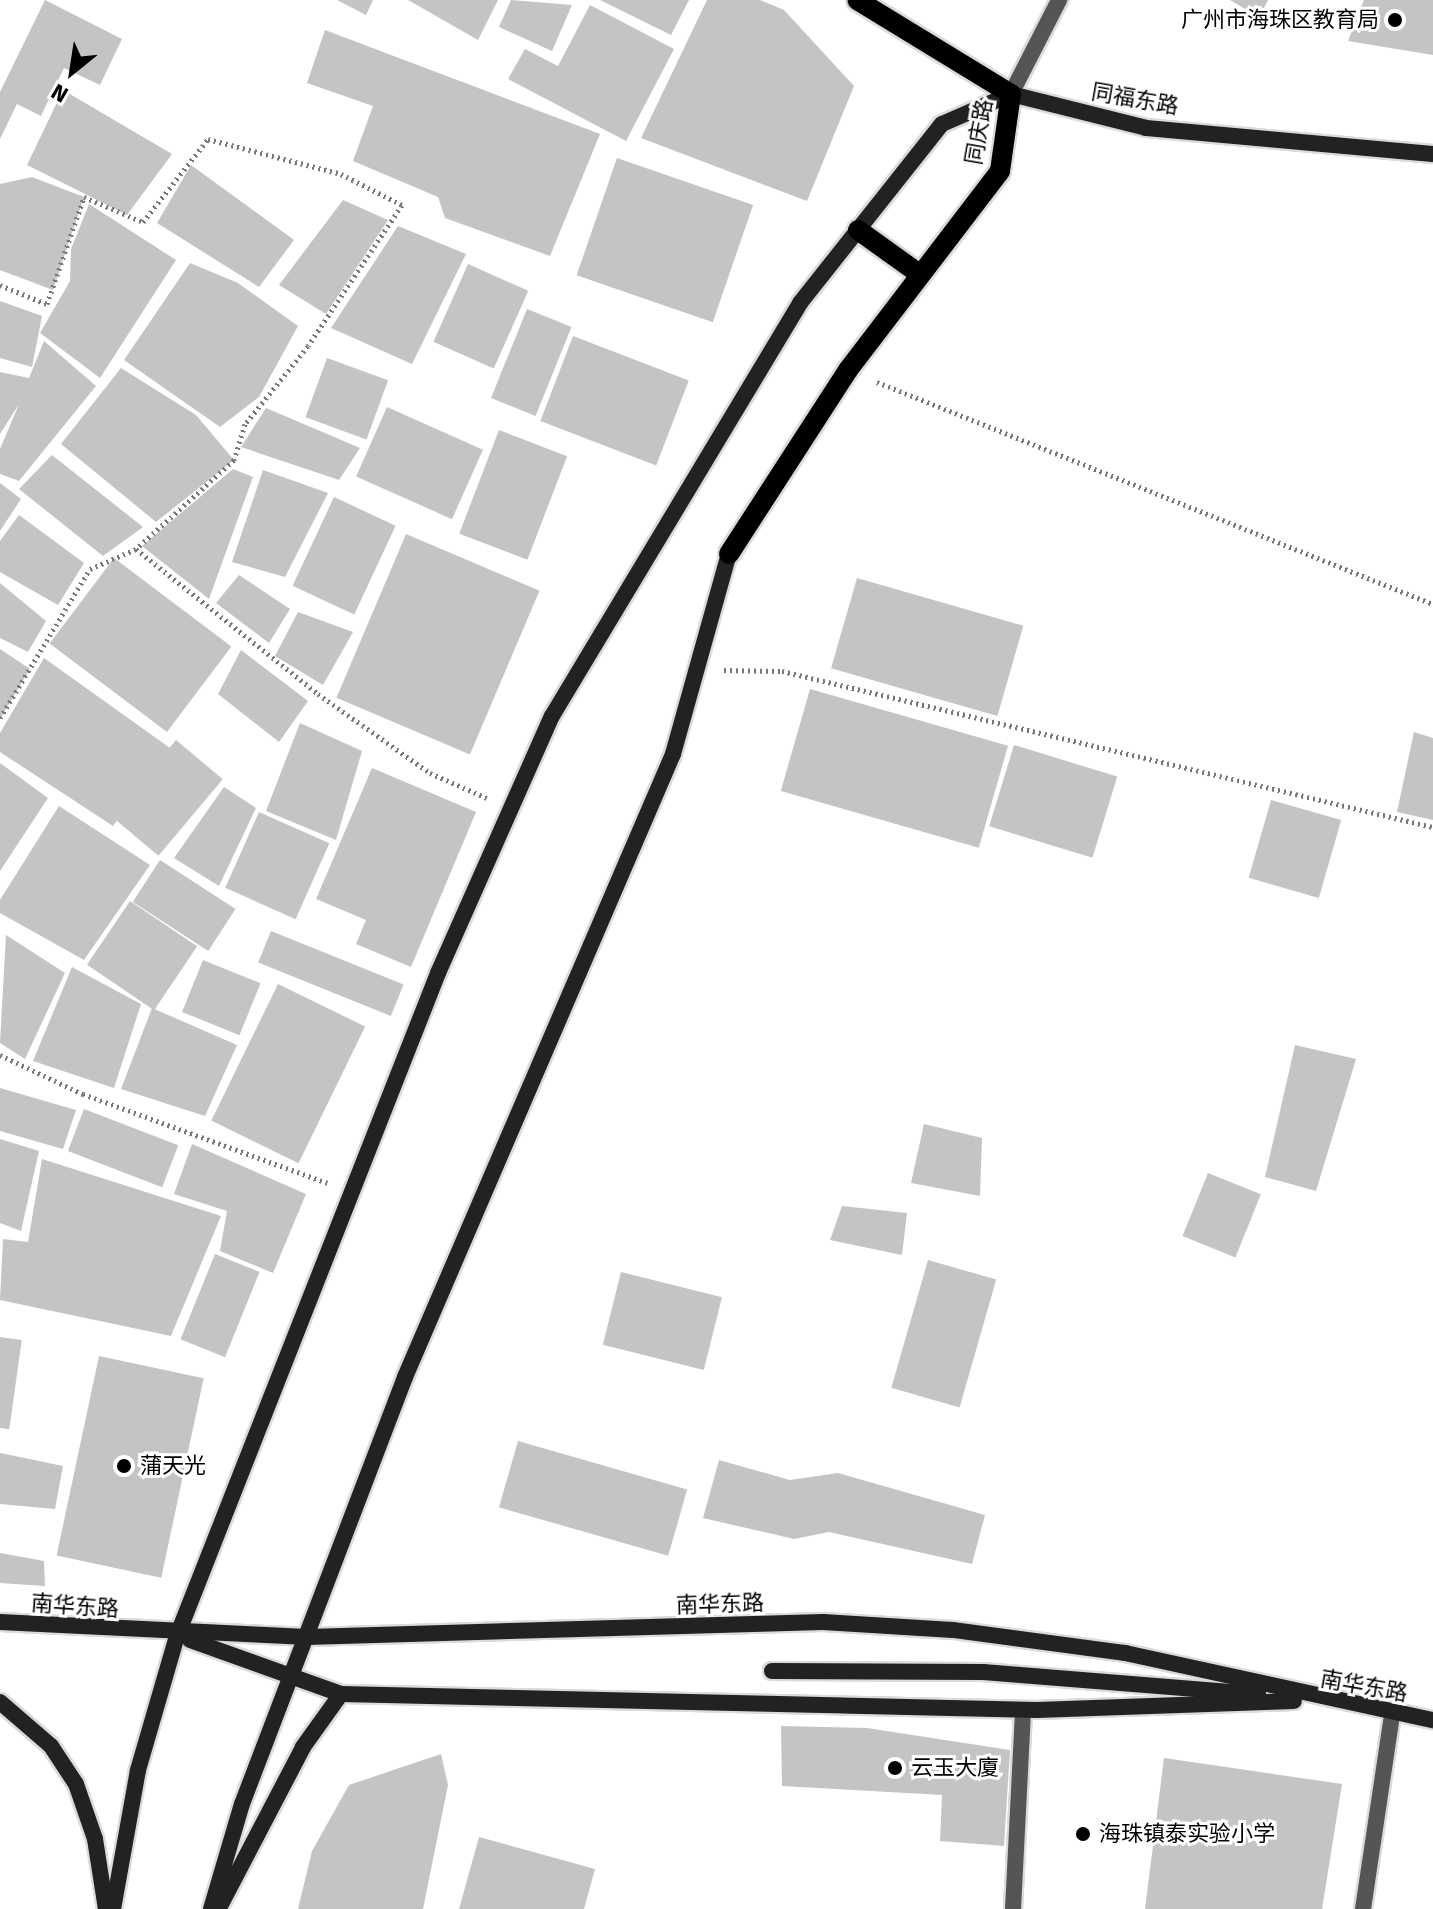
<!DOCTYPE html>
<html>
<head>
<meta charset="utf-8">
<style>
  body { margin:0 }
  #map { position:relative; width:1433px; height:1909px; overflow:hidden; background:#fff; font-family:"Fira Sans","Noto Sans SC",sans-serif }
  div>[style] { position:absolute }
  .building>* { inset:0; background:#c4c4c4; transform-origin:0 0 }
  .path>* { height:5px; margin-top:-2.5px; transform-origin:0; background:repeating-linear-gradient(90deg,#777 0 2px,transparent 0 6px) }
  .roads { filter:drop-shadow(2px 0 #dbdbdb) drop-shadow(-2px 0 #dbdbdb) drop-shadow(0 2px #dbdbdb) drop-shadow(0 -2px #dbdbdb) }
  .lane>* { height:16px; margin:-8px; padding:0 8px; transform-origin:8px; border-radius:8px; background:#555 }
  .street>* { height:16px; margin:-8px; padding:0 8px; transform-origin:8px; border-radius:8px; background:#555 }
  .secondary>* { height:16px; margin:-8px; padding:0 8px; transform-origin:8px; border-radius:8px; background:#222 }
  .primary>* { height:20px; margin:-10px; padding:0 10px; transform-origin:10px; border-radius:10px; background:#000 }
  .dots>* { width:22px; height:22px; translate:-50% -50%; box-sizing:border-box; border:4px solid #fff; border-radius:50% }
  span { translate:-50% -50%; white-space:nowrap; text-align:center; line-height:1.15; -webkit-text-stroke:6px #fff; paint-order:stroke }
  .poi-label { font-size:22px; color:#000 }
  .right { translate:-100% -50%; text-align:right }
  .left { translate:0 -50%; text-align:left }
  .street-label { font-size:22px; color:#000 }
  .north { position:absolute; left:32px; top:32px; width:80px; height:80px; -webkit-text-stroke:6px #fff; paint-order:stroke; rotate:210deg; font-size:22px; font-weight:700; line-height:32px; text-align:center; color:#000 }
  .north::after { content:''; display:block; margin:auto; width:28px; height:36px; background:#000; clip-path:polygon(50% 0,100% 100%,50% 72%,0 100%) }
</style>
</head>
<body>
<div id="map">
  <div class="building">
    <div style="clip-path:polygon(45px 0,122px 39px,100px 85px,64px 68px,41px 116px,17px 104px,0 139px,0 92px)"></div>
    <div style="clip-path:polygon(337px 0,373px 0,366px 15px)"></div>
    <div style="clip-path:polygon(408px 0,498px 0,478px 40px)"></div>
    <div style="clip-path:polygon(511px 0,572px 5px,552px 51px,499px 27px)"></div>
    <div style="clip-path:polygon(600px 0,689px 0,671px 35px)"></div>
    <div style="clip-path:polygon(707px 0,760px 0,784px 10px,854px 86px,807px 201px,641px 138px)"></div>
    <div style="clip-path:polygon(1230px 0,1268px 0,1259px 17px)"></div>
    <div style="clip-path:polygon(1364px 0,1433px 0,1433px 55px,1348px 41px)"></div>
    <div style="clip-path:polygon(590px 5px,674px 49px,626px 141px,508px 79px,525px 49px,558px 66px)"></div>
    <div style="clip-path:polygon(325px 30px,600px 134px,550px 256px,445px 218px,438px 197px,353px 161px,373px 106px,307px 83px)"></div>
    <div style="clip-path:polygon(63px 90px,172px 154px,127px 215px,27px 165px)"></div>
    <div style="left:617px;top:158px;width:144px;height:124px;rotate:19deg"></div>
    <div style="clip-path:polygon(191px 165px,294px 240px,259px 287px,157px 223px)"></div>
    <div style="clip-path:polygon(32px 177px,84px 197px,53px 290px,0 270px,0 184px)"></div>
    <div style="clip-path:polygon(343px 200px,388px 220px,326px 314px,279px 285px)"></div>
    <div style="clip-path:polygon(89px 204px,176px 260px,100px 378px,40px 333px,70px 281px,71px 249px)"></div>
    <div style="clip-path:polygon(398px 226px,466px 254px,412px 364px,331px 328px)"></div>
    <div style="clip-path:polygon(190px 263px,238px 283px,298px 326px,259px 397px,220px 427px,124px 360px)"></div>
    <div style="left:468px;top:264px;width:66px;height:85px;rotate:24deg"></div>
    <div style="clip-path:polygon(0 301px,42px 316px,32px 367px,0 358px)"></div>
    <div style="left:527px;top:309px;width:48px;height:96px;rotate:22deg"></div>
    <div style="left:573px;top:336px;width:124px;height:91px;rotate:21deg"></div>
    <div style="clip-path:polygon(44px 341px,96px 386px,19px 481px,0 474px,0 449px,19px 404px,0 434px,0 372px,29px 378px)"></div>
    <div style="left:327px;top:358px;width:65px;height:63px;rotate:20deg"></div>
    <div style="clip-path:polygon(121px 368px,196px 415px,234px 460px,156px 522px,61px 444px)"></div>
    <div style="left:387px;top:407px;width:105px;height:76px;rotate:24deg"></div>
    <div style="clip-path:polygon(266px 408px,360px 448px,339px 480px,241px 447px)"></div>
    <div style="left:499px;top:430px;width:73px;height:111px;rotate:21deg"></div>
    <div style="clip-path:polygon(52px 455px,143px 527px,103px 556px,19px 489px)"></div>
    <div style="clip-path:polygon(233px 469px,253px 477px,209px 599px,142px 546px)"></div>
    <div style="clip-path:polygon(263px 470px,328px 493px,285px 577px,232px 562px)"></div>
    <div style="clip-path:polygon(0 483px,21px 499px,0 531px)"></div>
    <div style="left:334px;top:497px;width:68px;height:98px;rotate:25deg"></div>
    <div style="clip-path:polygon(19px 515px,84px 563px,58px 605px,0 572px,0 541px)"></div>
    <div style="left:406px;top:534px;width:145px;height:178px;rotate:23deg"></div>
    <div style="left:114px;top:558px;width:147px;height:107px;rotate:37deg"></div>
    <div style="clip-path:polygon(239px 575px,290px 609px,269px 643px,216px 603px)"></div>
    <div style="left:857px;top:578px;width:173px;height:94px;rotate:16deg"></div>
    <div style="clip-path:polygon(0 583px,46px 621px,28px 652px,0 638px)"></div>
    <div style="clip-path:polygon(298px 612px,353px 632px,323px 685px,275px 656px)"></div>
    <div style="clip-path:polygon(0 649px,30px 669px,0 719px)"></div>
    <div style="clip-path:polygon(241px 650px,308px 701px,279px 742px,218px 694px)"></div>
    <div style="clip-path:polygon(44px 658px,170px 748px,113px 826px,0 752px,0 733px)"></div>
    <div style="left:810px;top:689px;width:206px;height:106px;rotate:16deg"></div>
    <div style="clip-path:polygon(300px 723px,362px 751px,336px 840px,266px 811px)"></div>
    <div style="clip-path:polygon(1414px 732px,1433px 738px,1433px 820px,1397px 812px)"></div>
    <div style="left:176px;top:740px;width:61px;height:100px;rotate:40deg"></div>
    <div style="left:1014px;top:745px;width:108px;height:85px;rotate:17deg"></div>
    <div style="clip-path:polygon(0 763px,48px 798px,0 871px)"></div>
    <div style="clip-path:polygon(372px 768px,476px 812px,411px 967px,356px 944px,366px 920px,316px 899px)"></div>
    <div style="clip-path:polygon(224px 787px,256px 808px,219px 886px,174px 858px)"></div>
    <div style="left:1271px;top:800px;width:73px;height:81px;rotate:16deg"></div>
    <div style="clip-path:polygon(59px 806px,150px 865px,84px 960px,0 913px,0 900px)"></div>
    <div style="left:259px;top:812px;width:77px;height:83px;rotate:24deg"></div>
    <div style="left:160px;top:860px;width:90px;height:50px;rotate:33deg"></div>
    <div style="left:130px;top:901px;width:81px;height:77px;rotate:34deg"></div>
    <div style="left:271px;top:931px;width:143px;height:34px;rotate:22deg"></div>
    <div style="clip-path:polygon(6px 935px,65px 973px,25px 1059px,0 1043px)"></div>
    <div style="left:203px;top:960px;width:62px;height:56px;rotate:22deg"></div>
    <div style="clip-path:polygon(72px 967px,141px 1004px,114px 1088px,33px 1061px)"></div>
    <div style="left:278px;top:984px;width:97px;height:152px;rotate:26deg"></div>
    <div style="clip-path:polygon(152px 1008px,237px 1045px,205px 1116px,121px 1089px)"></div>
    <div style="clip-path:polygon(1295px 1045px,1356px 1059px,1316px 1191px,1265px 1177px)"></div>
    <div style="clip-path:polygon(0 1088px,76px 1110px,63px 1149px,0 1131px)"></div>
    <div style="left:84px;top:1109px;width:101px;height:45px;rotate:21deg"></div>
    <div style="clip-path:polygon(924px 1124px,982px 1138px,980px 1196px,911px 1183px)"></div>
    <div style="clip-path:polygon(0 1139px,39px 1151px,21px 1231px,0 1223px)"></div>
    <div style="clip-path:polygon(192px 1144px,306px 1194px,273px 1273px,220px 1251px,227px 1211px,174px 1194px)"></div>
    <div style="clip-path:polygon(42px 1159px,221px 1216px,171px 1336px,0 1300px,3px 1239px,28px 1242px)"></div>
    <div style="left:1208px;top:1173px;width:57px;height:68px;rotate:22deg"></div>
    <div style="clip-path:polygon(842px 1206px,907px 1213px,902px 1255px,830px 1240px)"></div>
    <div style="left:215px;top:1254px;width:48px;height:92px;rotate:22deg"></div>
    <div style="left:928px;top:1260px;width:71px;height:133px;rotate:16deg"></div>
    <div style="left:621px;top:1272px;width:104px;height:75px;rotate:14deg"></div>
    <div style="left:0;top:1337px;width:22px;height:90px;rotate:8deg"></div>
    <div style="left:99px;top:1356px;width:107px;height:204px;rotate:12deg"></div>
    <div style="left:518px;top:1441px;width:176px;height:69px;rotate:16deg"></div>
    <div style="clip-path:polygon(0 1453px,63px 1466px,55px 1509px,0 1504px)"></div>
    <div style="clip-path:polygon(719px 1460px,790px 1480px,838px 1473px,985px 1515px,972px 1564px,829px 1532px,794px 1539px,703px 1518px)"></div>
    <div style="clip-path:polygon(0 1553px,44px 1561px,45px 1586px,0 1583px)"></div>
    <div style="clip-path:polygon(781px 1726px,867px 1728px,1010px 1750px,1004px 1846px,940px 1841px,942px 1795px,782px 1786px)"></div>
    <div style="clip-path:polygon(441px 1754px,448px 1785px,423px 1909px,298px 1909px,312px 1851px,349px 1785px)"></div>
    <div style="clip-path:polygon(1164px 1758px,1342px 1784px,1322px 1909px,1145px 1909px)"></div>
    <div style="clip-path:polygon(479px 1837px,595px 1869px,584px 1909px,459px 1909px)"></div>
  </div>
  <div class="path">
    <div style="left:0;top:285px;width:51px;rotate:22deg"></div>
    <div style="left:47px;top:304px;width:113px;rotate:-70.9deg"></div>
    <div style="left:84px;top:197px;width:64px;rotate:23deg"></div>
    <div style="left:143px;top:222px;width:105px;rotate:-51.9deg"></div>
    <div style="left:208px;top:139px;width:138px;rotate:14.7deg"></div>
    <div style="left:341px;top:174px;width:68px;rotate:26.9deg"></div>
    <div style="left:402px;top:205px;width:169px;rotate:123.7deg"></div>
    <div style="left:308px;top:346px;width:100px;rotate:128.9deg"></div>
    <div style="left:245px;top:424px;width:38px;rotate:107deg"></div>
    <div style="left:234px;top:460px;width:132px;rotate:137.8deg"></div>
    <div style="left:136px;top:549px;width:233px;rotate:38.5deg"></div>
    <div style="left:318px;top:694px;width:137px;rotate:35.2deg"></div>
    <div style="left:430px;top:773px;width:62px;rotate:23.7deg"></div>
    <div style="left:877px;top:382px;width:599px;rotate:21.77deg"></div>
    <div style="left:724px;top:670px;width:58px;rotate:1deg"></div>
    <div style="left:782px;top:671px;width:669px;rotate:13.48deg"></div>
    <div style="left:0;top:718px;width:174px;rotate:-58.9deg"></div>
    <div style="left:90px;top:569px;width:50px;rotate:-23.5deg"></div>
    <div style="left:0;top:1055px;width:92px;rotate:25.2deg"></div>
    <div style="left:83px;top:1094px;width:260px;rotate:20deg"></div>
  </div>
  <div class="roads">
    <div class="lane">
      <div style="left:1011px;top:94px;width:106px;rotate:-62.9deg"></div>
      <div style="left:1013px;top:1909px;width:199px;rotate:-87.1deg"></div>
    </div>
    <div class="street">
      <div style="left:1363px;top:1909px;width:196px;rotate:-81.5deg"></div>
    </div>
    <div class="secondary">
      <div style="left:0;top:1622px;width:307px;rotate:2.8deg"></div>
      <div style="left:307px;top:1637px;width:516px;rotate:-1.67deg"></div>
      <div style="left:823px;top:1622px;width:130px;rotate:3.5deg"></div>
      <div style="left:953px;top:1630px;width:174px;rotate:7.6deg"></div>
      <div style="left:1125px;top:1653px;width:315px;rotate:12.3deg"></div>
      <div style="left:190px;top:1640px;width:160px;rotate:19.7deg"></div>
      <div style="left:772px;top:1671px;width:211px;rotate:0.3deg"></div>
      <div style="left:983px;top:1672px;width:276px;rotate:4.6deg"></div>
      <div style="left:0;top:1702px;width:67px;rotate:40.8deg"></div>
      <div style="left:51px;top:1746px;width:45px;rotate:56.7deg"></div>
      <div style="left:76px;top:1784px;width:58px;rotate:70.9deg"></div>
      <div style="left:95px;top:1839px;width:71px;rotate:81.1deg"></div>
      <div style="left:219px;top:1908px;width:182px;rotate:-62.4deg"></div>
      <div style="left:303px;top:1747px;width:65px;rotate:-54.4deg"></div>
      <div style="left:341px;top:1694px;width:696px;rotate:1.32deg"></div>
      <div style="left:1037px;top:1710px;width:257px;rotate:-2deg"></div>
      <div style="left:113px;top:1909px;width:141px;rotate:-79.8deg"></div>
      <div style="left:138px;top:1770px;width:140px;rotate:-73.8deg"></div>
      <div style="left:177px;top:1636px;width:713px;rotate:-68.51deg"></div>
      <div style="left:438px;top:973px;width:281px;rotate:-66.1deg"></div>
      <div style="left:552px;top:716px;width:482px;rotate:-59deg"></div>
      <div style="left:800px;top:303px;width:228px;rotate:-51.6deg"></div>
      <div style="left:942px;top:124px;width:75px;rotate:-23.5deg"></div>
      <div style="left:1011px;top:94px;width:139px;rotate:14.1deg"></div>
      <div style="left:1146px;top:128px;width:288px;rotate:5.2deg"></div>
      <div style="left:211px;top:1909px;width:109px;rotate:-73.6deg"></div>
      <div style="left:242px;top:1804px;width:457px;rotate:-69.1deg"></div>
      <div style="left:405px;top:1377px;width:678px;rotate:-66.72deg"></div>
      <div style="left:673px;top:754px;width:208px;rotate:-74.4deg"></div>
    </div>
    <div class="primary">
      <div style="left:858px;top:230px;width:74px;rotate:35.6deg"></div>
      <div style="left:729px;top:554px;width:219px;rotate:-57.1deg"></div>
      <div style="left:848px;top:370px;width:250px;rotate:-52.6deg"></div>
      <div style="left:1000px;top:171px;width:78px;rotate:-81.9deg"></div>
      <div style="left:1011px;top:94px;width:180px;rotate:-148.6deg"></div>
    </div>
  </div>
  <div class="dots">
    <div style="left:1395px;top:20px;background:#000"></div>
    <div style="left:124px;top:1466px;background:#000"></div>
    <div style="left:895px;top:1768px;background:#000"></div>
    <div style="left:1083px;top:1834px;background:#000"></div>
  </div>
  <div class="poi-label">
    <span class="right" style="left:1379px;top:20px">广州市海珠区教育局</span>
    <span class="left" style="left:140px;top:1466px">蒲天光</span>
    <span class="left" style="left:911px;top:1768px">云玉大廈</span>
    <span class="left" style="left:1099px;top:1834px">海珠镇泰实验小学</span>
  </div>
  <div class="street-label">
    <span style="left:1135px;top:99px;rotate:10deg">同福东路</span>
    <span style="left:979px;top:132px;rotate:-80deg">同庆路</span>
    <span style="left:720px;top:1604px;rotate:-2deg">南华东路</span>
    <span style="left:75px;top:1606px;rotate:4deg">南华东路</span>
    <span style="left:1364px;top:1686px;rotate:10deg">南华东路</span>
  </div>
  <div class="north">N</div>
</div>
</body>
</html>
